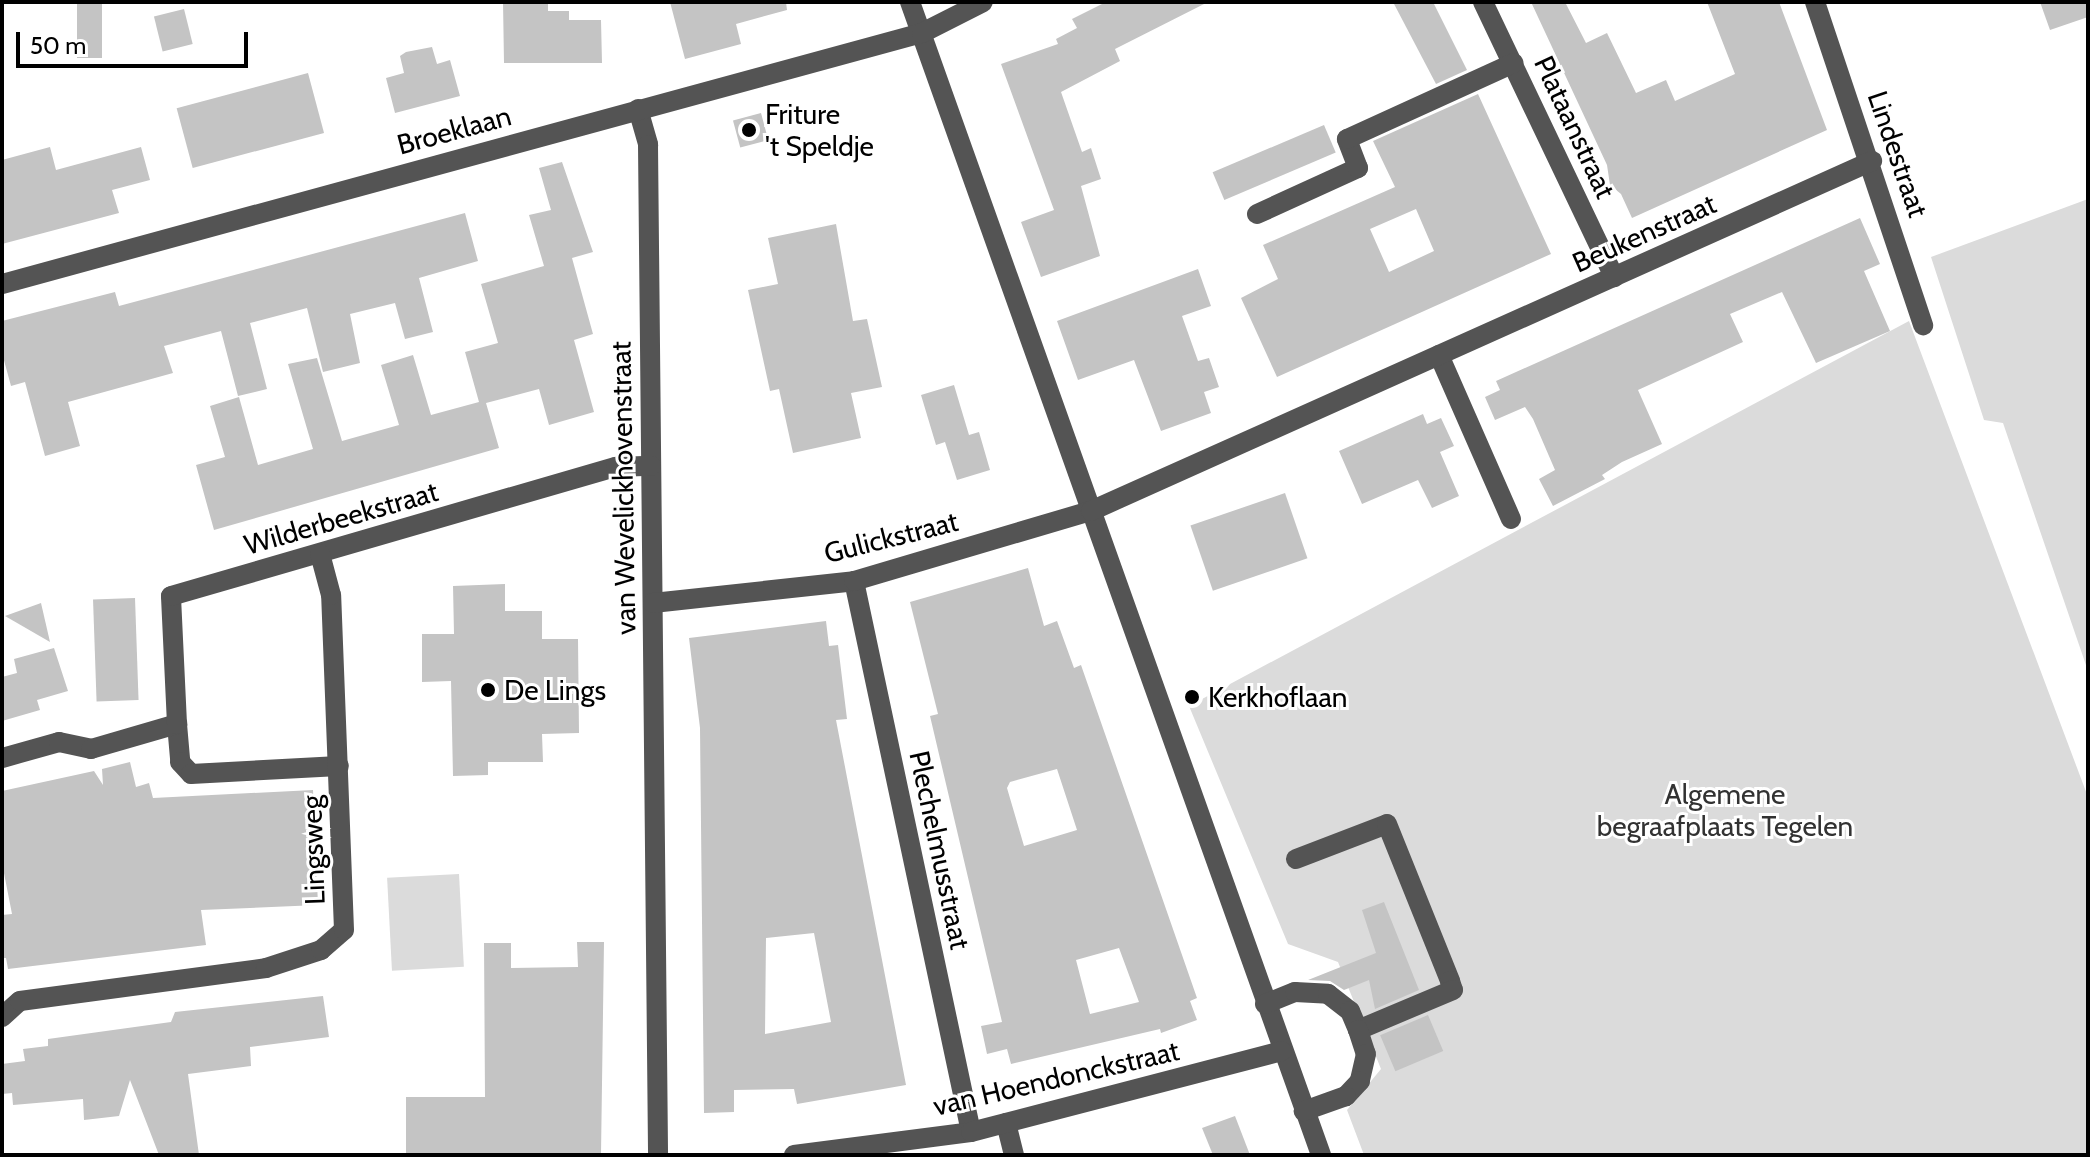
<!DOCTYPE html>
<html>
<head>
<meta charset="utf-8">
<style>
  body { margin:0 }
  #map { position:relative; width:2090px; height:1157px; overflow:hidden; background:#fff; font-family:Cabin,sans-serif }
  div>[style] { position:absolute }
  .green>* { inset:0; background:#dbdbdb; transform-origin:0 0 }
  .building>* { inset:0; background:#c4c4c4; transform-origin:0 0 }
  .minor>* { height:20px; margin:-10px; padding:0 10px; transform-origin:10px; border-radius:10px; background:#545454 }
  .dots>* { width:22px; height:22px; translate:-50% -50%; box-sizing:border-box; border:4px solid #fff; border-radius:50% }
  span { translate:-50% -50%; white-space:nowrap; text-align:center; line-height:1.15; -webkit-text-stroke:6px #fff; paint-order:stroke }
  .poi-label { font-size:28px; color:#000 }
  .left { translate:0 -50%; text-align:left }
  .street-label { font-size:28px; color:#000 }
  .park-label { font-size:28px; color:#323232 }
  .frame { position:absolute; inset:0; border:4px solid #000; pointer-events:none }
  .scale { position:absolute; left:16px; top:32px; width:232px; height:36px; box-sizing:border-box; border:4px solid #000; border-top:0; padding-left:10px; font-size:24px; line-height:28px; white-space:nowrap; color:#000; -webkit-text-stroke:6px #fff; paint-order:stroke }
</style>
</head>
<body>
<div id="map">
  <div class="green">
    <div style="clip-path:polygon(2088px 199px,2088px 671px,2003px 423px,1984px 420px,1931px 257px)"></div>
    <div style="clip-path:polygon(1909px 321px,2088px 797px,2088px 1155px,1364px 1155px,1347px 1110px,1381px 1069px,1338px 962px,1288px 944px,1189px 706px)"></div>
    <div style="left:459px;top:874px;width:93px;height:72px;rotate:87deg"></div>
  </div>
  <div class="building">
    <div style="left:77px;top:2px;width:25px;height:56px"></div>
    <div style="clip-path:polygon(503px 2px,548px 2px,548px 11px,569px 11px,569px 20px,601px 20px,602px 63px,504px 63px)"></div>
    <div style="clip-path:polygon(670px 2px,786px 2px,787px 10px,736px 24px,741px 44px,685px 59px)"></div>
    <div style="clip-path:polygon(1106px 2px,1208px 2px,1115px 49px,1120px 61px,1061px 92px,1082px 152px,1091px 148px,1101px 179px,1081px 186px,1100px 256px,1041px 277px,1021px 222px,1054px 210px,1001px 64px,1058px 44px,1056px 39px,1077px 28px,1072px 19px)"></div>
    <div style="clip-path:polygon(1393px 2px,1433px 2px,1467px 70px,1436px 84px)"></div>
    <div style="clip-path:polygon(1531px 2px,1565px 2px,1586px 43px,1607px 33px,1636px 93px,1666px 80px,1675px 101px,1735px 74px,1707px 2px,1779px 2px,1827px 130px,1632px 218px,1621px 194px,1610px 185px,1607px 165px)"></div>
    <div style="clip-path:polygon(2040px 2px,2088px 2px,2088px 17px,2050px 30px)"></div>
    <div style="left:184px;top:9px;width:36px;height:31px;rotate:76deg"></div>
    <div style="clip-path:polygon(432px 47px,437px 64px,450px 60px,460px 96px,395px 113px,386px 78px,404px 73px,400px 56px,406px 52px)"></div>
    <div style="left:308px;top:73px;width:62px;height:136px;rotate:75deg"></div>
    <div style="clip-path:polygon(evenodd,1478px 94px,1551px 254px,1277px 377px,1241px 298px,1278px 279px,1263px 245px,1395px 187px,1373px 141px,1478px 94px,1416px 209px,1434px 251px,1389px 272px,1370px 229px,1416px 209px)"></div>
    <div style="left:761px;top:113px;width:28px;height:29px;rotate:75deg"></div>
    <div style="left:1324px;top:125px;width:30px;height:121px;rotate:67deg"></div>
    <div style="clip-path:polygon(50px 147px,56px 170px,141px 147px,150px 180px,112px 190px,119px 213px,2px 244px,2px 160px)"></div>
    <div style="clip-path:polygon(562px 162px,593px 252px,572px 258px,593px 334px,574px 340px,594px 412px,549px 425px,539px 389px,486px 403px,499px 448px,214px 530px,196px 465px,225px 457px,210px 406px,239px 397px,258px 465px,313px 449px,288px 364px,317px 358px,342px 441px,399px 425px,381px 365px,413px 355px,431px 415px,479px 402px,465px 352px,498px 343px,481px 284px,544px 266px,529px 215px,551px 210px,539px 168px)"></div>
    <div style="clip-path:polygon(465px 213px,478px 261px,419px 278px,433px 332px,405px 339px,395px 303px,350px 314px,360px 363px,323px 372px,307px 308px,250px 323px,267px 389px,238px 396px,221px 331px,164px 346px,173px 373px,68px 402px,80px 446px,45px 456px,25px 382px,11px 386px,2px 353px,2px 321px,115px 292px,119px 306px)"></div>
    <div style="clip-path:polygon(1860px 218px,1880px 264px,1864px 271px,1890px 331px,1816px 363px,1782px 292px,1730px 314px,1743px 342px,1638px 390px,1662px 444px,1622px 462px,1602px 475px,1605px 479px,1553px 506px,1539px 479px,1555px 470px,1533px 419px,1525px 407px,1495px 420px,1485px 397px,1500px 390px,1496px 381px)"></div>
    <div style="clip-path:polygon(836px 224px,853px 321px,867px 319px,882px 387px,851px 393px,861px 438px,793px 453px,779px 389px,770px 391px,748px 290px,778px 284px,768px 238px)"></div>
    <div style="clip-path:polygon(1198px 269px,1211px 306px,1182px 316px,1198px 361px,1209px 358px,1219px 387px,1204px 392px,1211px 413px,1161px 431px,1134px 360px,1078px 380px,1057px 321px)"></div>
    <div style="clip-path:polygon(954px 385px,969px 435px,979px 432px,990px 470px,957px 480px,945px 442px,936px 445px,921px 395px)"></div>
    <div style="clip-path:polygon(1423px 414px,1427px 424px,1441px 418px,1454px 446px,1440px 452px,1459px 496px,1432px 508px,1418px 480px,1362px 504px,1339px 451px)"></div>
    <div style="left:1285px;top:493px;width:69px;height:100px;rotate:71deg"></div>
    <div style="clip-path:polygon(evenodd,1028px 568px,1044px 626px,1057px 621px,1074px 668px,1081px 665px,1197px 998px,1190px 1001px,1197px 1020px,1161px 1033px,1160px 1029px,1011px 1064px,1007px 1049px,987px 1054px,981px 1026px,1002px 1022px,930px 716px,938px 714px,910px 602px,1028px 568px,1057px 769px,1077px 830px,1024px 846px,1007px 788px,1010px 782px,1057px 769px,1028px 568px,1119px 948px,1139px 1002px,1090px 1014px,1076px 960px,1119px 948px)"></div>
    <div style="clip-path:polygon(505px 584px,505px 611px,542px 611px,542px 639px,578px 639px,579px 733px,542px 734px,543px 762px,488px 762px,488px 775px,453px 776px,451px 681px,422px 682px,422px 634px,454px 634px,453px 586px)"></div>
    <div style="left:135px;top:598px;width:102px;height:42px;rotate:88deg"></div>
    <div style="clip-path:polygon(41px 603px,50px 642px,5px 616px)"></div>
    <div style="clip-path:polygon(evenodd,826px 621px,829px 646px,838px 645px,847px 719px,836px 720px,906px 1085px,797px 1104px,794px 1089px,734px 1090px,734px 1112px,704px 1113px,700px 728px,689px 638px,826px 621px,814px 933px,831px 1022px,765px 1034px,766px 938px,814px 933px)"></div>
    <div style="clip-path:polygon(54px 648px,68px 691px,37px 700px,40px 710px,2px 721px,2px 677px,17px 673px,14px 659px)"></div>
    <div style="clip-path:polygon(130px 762px,136px 787px,149px 783px,153px 798px,313px 790px,318px 905px,201px 910px,206px 945px,8px 969px,6px 958px,2px 958px,2px 915px,12px 914px,2px 863px,2px 791px,94px 771px,103px 785px,102px 769px)"></div>
    <div style="clip-path:polygon(1384px 902px,1419px 990px,1375px 1009px,1369px 980px,1344px 990px,1330px 981px,1308px 980px,1376px 953px,1362px 910px)"></div>
    <div style="clip-path:polygon(577px 942px,604px 942px,601px 1155px,406px 1155px,406px 1097px,485px 1097px,484px 943px,511px 943px,511px 968px,578px 967px)"></div>
    <div style="clip-path:polygon(323px 996px,329px 1037px,250px 1047px,251px 1066px,188px 1074px,199px 1155px,159px 1155px,130px 1080px,119px 1116px,84px 1120px,83px 1099px,13px 1105px,12px 1093px,2px 1094px,2px 1064px,25px 1061px,23px 1049px,48px 1046px,48px 1039px,171px 1022px,175px 1012px)"></div>
    <div style="left:1428px;top:1015px;width:39px;height:52px;rotate:67deg"></div>
    <div style="clip-path:polygon(1235px 1116px,1250px 1155px,1213px 1155px,1202px 1128px)"></div>
  </div>
  <div class="minor">
    <div style="left:910px;top:2px;width:1224px;rotate:70.38deg"></div>
    <div style="left:1483px;top:2px;width:305px;rotate:64.5deg"></div>
    <div style="left:1815px;top:2px;width:341px;rotate:71.5deg"></div>
    <div style="left:638px;top:109px;width:37px;rotate:74deg"></div>
    <div style="left:648px;top:145px;width:1010px;rotate:89.43deg"></div>
    <div style="left:1257px;top:214px;width:111px;rotate:-24.5deg"></div>
    <div style="left:1358px;top:168px;width:31px;rotate:-111deg"></div>
    <div style="left:1347px;top:139px;width:183px;rotate:-24.5deg"></div>
    <div style="left:2px;top:284px;width:954px;rotate:-15.26deg"></div>
    <div style="left:922px;top:33px;width:68px;rotate:-26.9deg"></div>
    <div style="left:1439px;top:355px;width:179px;rotate:66.3deg"></div>
    <div style="left:854px;top:581px;width:563px;rotate:78.01deg"></div>
    <div style="left:653px;top:603px;width:202px;rotate:-6.2deg"></div>
    <div style="left:854px;top:581px;width:247px;rotate:-16.5deg"></div>
    <div style="left:1091px;top:511px;width:856px;rotate:-24.14deg"></div>
    <div style="left:177px;top:724px;width:38px;rotate:85deg"></div>
    <div style="left:180px;top:762px;width:16px;rotate:47deg"></div>
    <div style="left:191px;top:774px;width:148px;rotate:-3.1deg"></div>
    <div style="left:2px;top:758px;width:59px;rotate:-15.7deg"></div>
    <div style="left:59px;top:742px;width:33px;rotate:12deg"></div>
    <div style="left:91px;top:749px;width:90px;rotate:-16.2deg"></div>
    <div style="left:177px;top:724px;width:128px;rotate:-92.7deg"></div>
    <div style="left:171px;top:596px;width:463px;rotate:-16.2deg"></div>
    <div style="left:616px;top:467px;width:35px;rotate:-2deg"></div>
    <div style="left:1296px;top:859px;width:97px;rotate:-21deg"></div>
    <div style="left:1387px;top:824px;width:169px;rotate:68.1deg"></div>
    <div style="left:1450px;top:981px;width:9px;rotate:72deg"></div>
    <div style="left:1453px;top:990px;width:103px;rotate:157.2deg"></div>
    <div style="left:1265px;top:1004px;width:32px;rotate:-22deg"></div>
    <div style="left:1295px;top:992px;width:33px;rotate:3deg"></div>
    <div style="left:1328px;top:994px;width:28px;rotate:38deg"></div>
    <div style="left:1350px;top:1011px;width:21px;rotate:67deg"></div>
    <div style="left:1358px;top:1030px;width:25px;rotate:72deg"></div>
    <div style="left:1366px;top:1054px;width:28px;rotate:103deg"></div>
    <div style="left:1360px;top:1081px;width:21px;rotate:133deg"></div>
    <div style="left:1346px;top:1096px;width:45px;rotate:160.3deg"></div>
    <div style="left:2px;top:1017px;width:24px;rotate:-42deg"></div>
    <div style="left:20px;top:1001px;width:248px;rotate:-7.6deg"></div>
    <div style="left:266px;top:968px;width:58px;rotate:-18.1deg"></div>
    <div style="left:321px;top:950px;width:30px;rotate:-41deg"></div>
    <div style="left:344px;top:930px;width:335px;rotate:-92.2deg"></div>
    <div style="left:331px;top:595px;width:42px;rotate:-105deg"></div>
    <div style="left:1006px;top:1123px;width:33px;rotate:76deg"></div>
    <div style="left:794px;top:1155px;width:178px;rotate:-7.4deg"></div>
    <div style="left:971px;top:1132px;width:321px;rotate:-14.6deg"></div>
  </div>
  <div class="dots">
    <div style="left:749px;top:130px;background:#000"></div>
    <div style="left:488px;top:690px;background:#000"></div>
    <div style="left:1192px;top:697px;background:#000"></div>
  </div>
  <div class="poi-label">
    <span class="left" style="left:765px;top:130px">Friture<br>'t Speldje</span>
    <span class="left" style="left:504px;top:690px">De Lings</span>
    <span class="left" style="left:1208px;top:697px">Kerkhoflaan</span>
  </div>
  <div class="street-label">
    <span style="left:1575px;top:127px;rotate:65deg">Plataanstraat</span>
    <span style="left:454px;top:130px;rotate:-15deg">Broeklaan</span>
    <span style="left:1898px;top:154px;rotate:71deg">Lindestraat</span>
    <span style="left:1644px;top:233px;rotate:-24deg">Beukenstraat</span>
    <span style="left:623px;top:488px;rotate:-91deg">van Wevelickhovenstraat</span>
    <span style="left:341px;top:518px;rotate:-16deg">Wilderbeekstraat</span>
    <span style="left:891px;top:537px;rotate:-14deg">Gulickstraat</span>
    <span style="left:313px;top:850px;rotate:-92deg">Lingsweg</span>
    <span style="left:940px;top:850px;rotate:78deg">Plechelmusstraat</span>
    <span style="left:1056px;top:1078px;rotate:-13deg">van Hoendonckstraat</span>
  </div>
  <div class="park-label">
    <span style="left:1725px;top:810px">Algemene<br>begraafplaats Tegelen</span>
  </div>
  <div class="frame"></div>
  <div class="scale">50 m</div>
</div>
</body>
</html>
